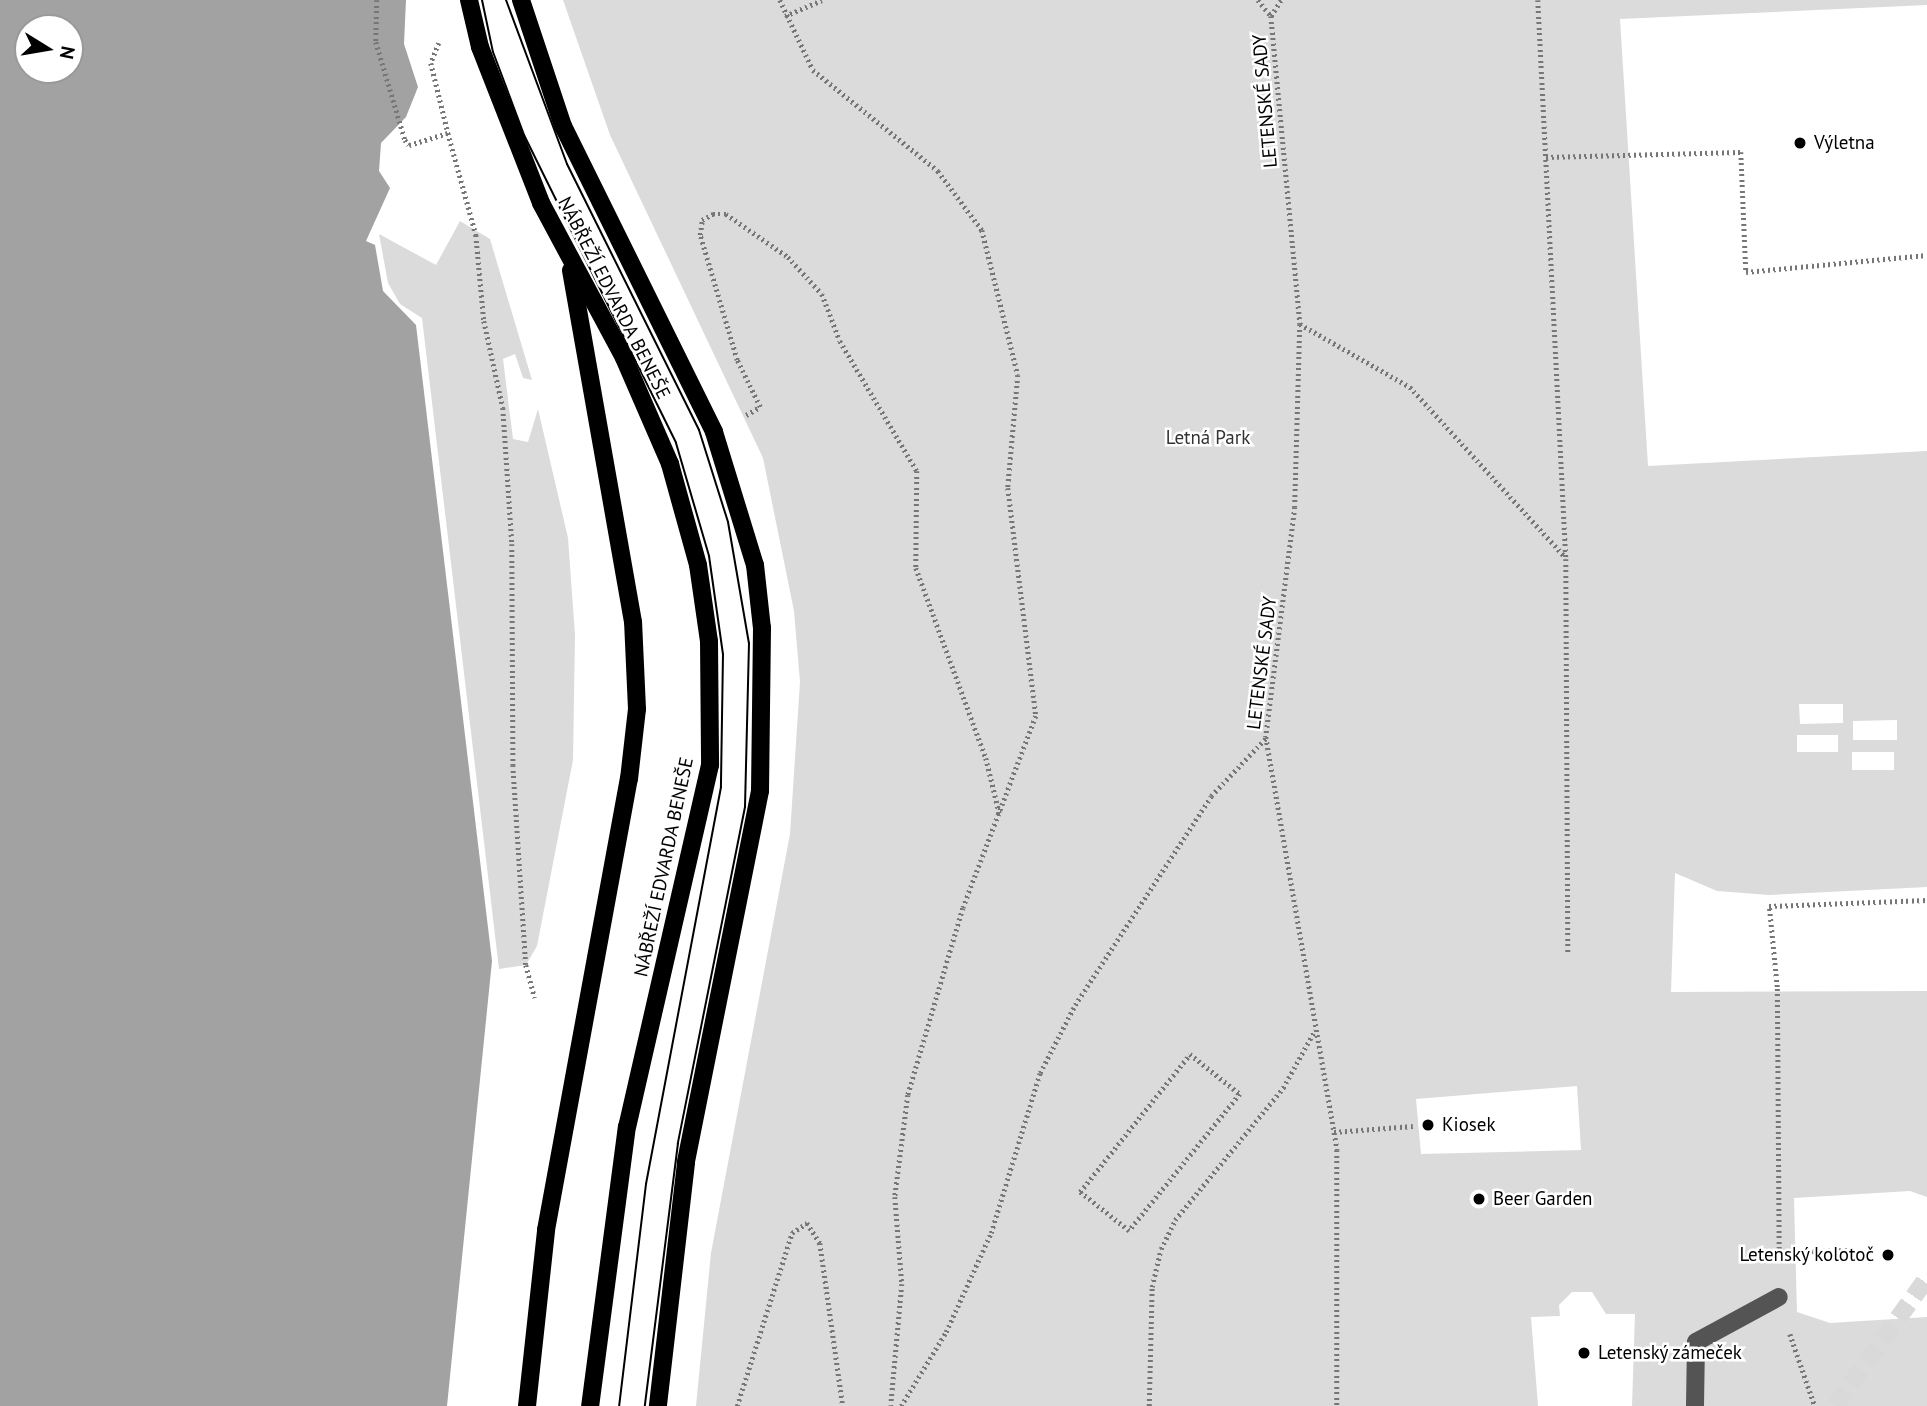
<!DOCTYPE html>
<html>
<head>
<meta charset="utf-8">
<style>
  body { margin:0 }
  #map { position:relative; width:1927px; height:1406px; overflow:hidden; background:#fff; font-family:"PT Sans",sans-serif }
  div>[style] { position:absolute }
  .green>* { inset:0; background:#dbdbdb }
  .water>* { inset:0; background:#a2a2a2 }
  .major-tunnel>* { height:18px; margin-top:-9px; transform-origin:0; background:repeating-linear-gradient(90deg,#d9d9d9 0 18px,transparent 0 27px) }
  .path>* { height:4.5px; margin-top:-2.25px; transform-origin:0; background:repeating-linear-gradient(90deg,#767676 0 2px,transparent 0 5.5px) }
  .minor>* { height:18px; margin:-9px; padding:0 9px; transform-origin:9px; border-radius:9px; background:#545454 }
  .major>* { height:18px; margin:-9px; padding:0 9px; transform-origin:9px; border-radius:9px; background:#000 }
  .tram>* { height:2px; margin:-1px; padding:0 1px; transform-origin:1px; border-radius:1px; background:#000 }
  .dots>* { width:19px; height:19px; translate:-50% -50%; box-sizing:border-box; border:4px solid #fff; border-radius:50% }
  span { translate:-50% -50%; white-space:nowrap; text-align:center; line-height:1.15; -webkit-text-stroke:5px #fff; paint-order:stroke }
  .street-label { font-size:19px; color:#000 }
  .poi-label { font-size:19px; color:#000 }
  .left { translate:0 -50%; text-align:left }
  .right { translate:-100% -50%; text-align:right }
  .park-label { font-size:19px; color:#323232 }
  .north { position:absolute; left:14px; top:14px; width:70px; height:70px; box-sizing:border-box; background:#fff; border:2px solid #999; border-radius:50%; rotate:101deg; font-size:19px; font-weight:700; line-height:28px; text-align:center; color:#000 }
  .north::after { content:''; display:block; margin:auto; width:24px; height:32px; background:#000; clip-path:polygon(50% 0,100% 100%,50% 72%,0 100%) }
</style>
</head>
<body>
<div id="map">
  <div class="green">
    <div style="clip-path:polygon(evenodd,563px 0,1927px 0,1927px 5px,1620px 19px,1648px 466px,1927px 451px,1927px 887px,1769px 895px,1717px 891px,1675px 873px,1671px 992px,1927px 991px,1927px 1197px,1910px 1191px,1794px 1198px,1797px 1312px,1830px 1323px,1927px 1317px,1927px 1406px,1632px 1406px,1635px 1314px,1606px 1314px,1592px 1292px,1572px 1292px,1559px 1305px,1560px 1316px,1531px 1317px,1538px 1406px,696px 1406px,711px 1253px,790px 834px,800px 682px,794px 611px,763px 458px,610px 135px,563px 0,1843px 704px,1843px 723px,1800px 724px,1799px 704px,1843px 704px,563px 0,1897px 720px,1897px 740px,1853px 740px,1853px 721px,1897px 720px,563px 0,1797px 735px,1838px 735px,1838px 752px,1797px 752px,1797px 735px,563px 0,1852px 752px,1894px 752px,1894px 770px,1852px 770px,1852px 752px,563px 0,1577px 1086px,1581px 1150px,1421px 1154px,1416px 1099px,1577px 1086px)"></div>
    <div style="clip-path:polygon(460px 221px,490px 239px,532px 380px,523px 378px,515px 354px,503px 359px,513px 439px,528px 442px,538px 409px,568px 538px,575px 635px,573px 760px,537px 946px,526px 965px,499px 969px,422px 318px,400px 304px,388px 283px,379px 234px,436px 265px)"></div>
  </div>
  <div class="water">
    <div style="clip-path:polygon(evenodd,0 0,406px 0,404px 44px,418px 87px,406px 117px,381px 143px,379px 171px,390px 188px,366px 241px,375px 245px,383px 291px,416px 325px,492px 961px,447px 1406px,0 1406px,0 0,28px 28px,70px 28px,70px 70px,28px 70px,28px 28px)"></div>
  </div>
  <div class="major-tunnel">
    <div style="left:1835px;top:1406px;width:158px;rotate:-54.3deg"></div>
  </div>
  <div class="path">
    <div style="left:377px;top:0;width:42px;rotate:91.4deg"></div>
    <div style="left:376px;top:42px;width:102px;rotate:73.5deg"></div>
    <div style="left:405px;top:140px;width:6px;rotate:51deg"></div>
    <div style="left:409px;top:145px;width:41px;rotate:-17.1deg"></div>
    <div style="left:448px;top:133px;width:106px;rotate:74.6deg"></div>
    <div style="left:476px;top:235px;width:86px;rotate:84.7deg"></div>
    <div style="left:484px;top:321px;width:89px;rotate:77.7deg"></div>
    <div style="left:503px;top:408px;width:136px;rotate:86.2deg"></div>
    <div style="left:512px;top:544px;width:221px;rotate:89.7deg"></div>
    <div style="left:513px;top:765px;width:200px;rotate:86.3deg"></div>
    <div style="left:526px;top:965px;width:34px;rotate:75deg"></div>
    <div style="left:780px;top:0;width:77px;rotate:64.8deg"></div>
    <div style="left:813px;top:70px;width:161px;rotate:38.9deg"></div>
    <div style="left:938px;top:171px;width:74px;rotate:53.3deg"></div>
    <div style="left:982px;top:230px;width:149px;rotate:76.1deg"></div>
    <div style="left:1018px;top:375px;width:113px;rotate:95.1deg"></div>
    <div style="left:1008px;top:488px;width:230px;rotate:83deg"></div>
    <div style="left:1036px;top:716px;width:205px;rotate:110.8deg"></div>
    <div style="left:963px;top:908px;width:195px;rotate:106.4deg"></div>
    <div style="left:908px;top:1095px;width:103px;rotate:97.3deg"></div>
    <div style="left:895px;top:1197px;width:87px;rotate:85.4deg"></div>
    <div style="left:902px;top:1284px;width:122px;rotate:95.2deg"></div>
    <div style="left:1258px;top:0;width:21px;rotate:51deg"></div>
    <div style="left:1271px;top:16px;width:309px;rotate:84.6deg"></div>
    <div style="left:1300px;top:324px;width:183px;rotate:91.6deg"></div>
    <div style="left:1295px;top:507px;width:232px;rotate:97.2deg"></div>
    <div style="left:1266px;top:737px;width:419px;rotate:80.2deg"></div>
    <div style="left:1337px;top:1150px;width:256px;rotate:90deg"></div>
    <div style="left:1538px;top:0;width:560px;rotate:87.13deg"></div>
    <div style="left:1566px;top:559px;width:394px;rotate:89.7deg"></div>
    <div style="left:785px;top:16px;width:40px;rotate:-23.4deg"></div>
    <div style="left:1271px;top:16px;width:19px;rotate:-58deg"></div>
    <div style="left:439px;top:43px;width:22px;rotate:112deg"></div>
    <div style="left:431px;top:63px;width:72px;rotate:76.3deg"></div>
    <div style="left:1546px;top:157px;width:195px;rotate:-1.5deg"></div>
    <div style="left:1741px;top:152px;width:120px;rotate:87.6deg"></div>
    <div style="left:1746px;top:272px;width:182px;rotate:-5.4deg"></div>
    <div style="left:1300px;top:324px;width:127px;rotate:29.8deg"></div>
    <div style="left:1410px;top:387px;width:231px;rotate:47.6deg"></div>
    <div style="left:746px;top:415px;width:16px;rotate:-30deg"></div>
    <div style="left:760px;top:407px;width:52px;rotate:-116.1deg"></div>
    <div style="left:737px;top:360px;width:130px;rotate:-106.5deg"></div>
    <div style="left:700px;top:235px;width:15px;rotate:-82deg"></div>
    <div style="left:702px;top:220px;width:13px;rotate:-29deg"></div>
    <div style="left:713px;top:214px;width:13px"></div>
    <div style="left:726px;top:214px;width:75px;rotate:34.7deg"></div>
    <div style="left:788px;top:257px;width:50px;rotate:47.4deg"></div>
    <div style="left:822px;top:294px;width:50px;rotate:69deg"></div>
    <div style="left:840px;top:341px;width:151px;rotate:59.4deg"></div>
    <div style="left:917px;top:471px;width:97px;rotate:90.6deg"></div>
    <div style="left:916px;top:568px;width:202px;rotate:69.8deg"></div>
    <div style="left:986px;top:758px;width:60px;rotate:76.4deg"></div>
    <div style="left:1190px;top:1054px;width:64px;rotate:38.7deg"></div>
    <div style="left:1240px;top:1094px;width:176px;rotate:129deg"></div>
    <div style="left:1129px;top:1231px;width:63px;rotate:-141.5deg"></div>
    <div style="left:1080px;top:1192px;width:176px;rotate:-51.4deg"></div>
    <div style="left:1334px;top:1132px;width:79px;rotate:-4.3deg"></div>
    <div style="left:1779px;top:1252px;width:72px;rotate:-1.6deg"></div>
    <div style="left:1779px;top:1260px;width:273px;rotate:-90.4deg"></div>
    <div style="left:1777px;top:987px;width:81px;rotate:-95.6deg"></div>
    <div style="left:1769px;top:906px;width:158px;rotate:-2.2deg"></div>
    <div style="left:1790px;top:1334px;width:76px;rotate:70.9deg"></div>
    <div style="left:737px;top:1406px;width:182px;rotate:-72.4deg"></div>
    <div style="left:792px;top:1233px;width:18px;rotate:-34deg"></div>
    <div style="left:807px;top:1223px;width:24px;rotate:57deg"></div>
    <div style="left:820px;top:1243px;width:165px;rotate:82deg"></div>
    <div style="left:901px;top:1406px;width:87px;rotate:-58.7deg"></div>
    <div style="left:946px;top:1332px;width:109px;rotate:-65.6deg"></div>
    <div style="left:991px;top:1233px;width:167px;rotate:-73deg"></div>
    <div style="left:1040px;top:1073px;width:76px;rotate:-62.8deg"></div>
    <div style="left:1075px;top:1005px;width:249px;rotate:-56.9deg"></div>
    <div style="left:1211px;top:796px;width:80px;rotate:-46.5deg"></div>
    <div style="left:1149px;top:1406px;width:119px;rotate:-88.6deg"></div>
    <div style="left:1152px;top:1287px;width:39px;rotate:-77deg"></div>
    <div style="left:1161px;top:1249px;width:32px;rotate:-64deg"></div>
    <div style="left:1175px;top:1220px;width:171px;rotate:-50.7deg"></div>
    <div style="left:1283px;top:1088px;width:66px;rotate:-61.1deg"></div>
  </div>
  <div class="minor">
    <div style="left:1695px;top:1406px;width:64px;rotate:-89.1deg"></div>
    <div style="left:1696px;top:1342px;width:94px;rotate:-28.5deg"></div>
  </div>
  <div class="major">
    <div style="left:469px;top:0;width:48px;rotate:76.8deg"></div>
    <div style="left:480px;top:47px;width:168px;rotate:68.6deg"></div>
    <div style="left:541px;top:203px;width:176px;rotate:61.8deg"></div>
    <div style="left:624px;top:358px;width:116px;rotate:66.5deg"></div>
    <div style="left:670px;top:464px;width:105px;rotate:74.5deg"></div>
    <div style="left:698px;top:565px;width:77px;rotate:81.8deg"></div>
    <div style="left:709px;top:641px;width:124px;rotate:89.5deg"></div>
    <div style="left:710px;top:765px;width:370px;rotate:102.9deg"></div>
    <div style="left:627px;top:1126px;width:282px;rotate:97.5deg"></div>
    <div style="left:521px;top:0;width:133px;rotate:71.6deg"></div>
    <div style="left:563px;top:126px;width:341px;rotate:63.7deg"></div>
    <div style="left:714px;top:432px;width:139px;rotate:72.9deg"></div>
    <div style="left:755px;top:565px;width:63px;rotate:83.7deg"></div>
    <div style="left:762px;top:628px;width:163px;rotate:90.7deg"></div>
    <div style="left:760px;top:791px;width:379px;rotate:101.3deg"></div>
    <div style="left:686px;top:1163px;width:245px;rotate:96.6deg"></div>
    <div style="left:527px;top:1406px;width:177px;rotate:-83.8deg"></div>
    <div style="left:546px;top:1230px;width:459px;rotate:-79.6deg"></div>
    <div style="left:629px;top:779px;width:70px;rotate:-83.5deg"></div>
    <div style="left:637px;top:709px;width:87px;rotate:-92.6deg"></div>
    <div style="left:633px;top:622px;width:357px;rotate:-100deg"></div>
  </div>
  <div class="tram">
    <div style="left:482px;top:0;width:53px;rotate:78.1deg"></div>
    <div style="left:493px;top:52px;width:89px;rotate:69.5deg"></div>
    <div style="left:524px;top:135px;width:343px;rotate:63.7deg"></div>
    <div style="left:676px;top:443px;width:118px;rotate:73.7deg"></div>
    <div style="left:709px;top:556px;width:99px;rotate:81.9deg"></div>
    <div style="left:723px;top:654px;width:133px;rotate:90.9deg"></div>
    <div style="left:721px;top:787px;width:404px;rotate:100.7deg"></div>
    <div style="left:646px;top:1184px;width:224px;rotate:96.9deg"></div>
    <div style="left:506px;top:0;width:175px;rotate:69.6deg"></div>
    <div style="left:567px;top:164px;width:297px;rotate:63.6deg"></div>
    <div style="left:699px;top:430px;width:96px;rotate:72.5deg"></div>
    <div style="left:728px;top:522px;width:123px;rotate:80.2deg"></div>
    <div style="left:749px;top:643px;width:164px;rotate:91.4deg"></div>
    <div style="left:745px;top:807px;width:343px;rotate:101.3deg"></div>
    <div style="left:678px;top:1143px;width:265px;rotate:97.2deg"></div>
  </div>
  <div class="dots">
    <div style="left:1800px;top:143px;background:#000"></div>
    <div style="left:1428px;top:1125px;background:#000"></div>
    <div style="left:1479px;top:1199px;background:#000"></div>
    <div style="left:1888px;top:1255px;background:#000"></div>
    <div style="left:1584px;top:1353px;background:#000"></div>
  </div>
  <div class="street-label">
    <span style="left:1265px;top:101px;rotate:-95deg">LETENSKÉ SADY</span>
    <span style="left:614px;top:298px;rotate:63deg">NÁBŘEŽÍ EDVARDA BENEŠE</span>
    <span style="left:1262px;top:663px;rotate:-83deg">LETENSKÉ SADY</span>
    <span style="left:664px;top:867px;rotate:-78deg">NÁBŘEŽÍ EDVARDA BENEŠE</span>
  </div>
  <div class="poi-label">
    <span class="left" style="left:1814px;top:143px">Výletna</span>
    <span class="left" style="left:1442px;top:1125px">Kiosek</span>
    <span class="left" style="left:1493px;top:1199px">Beer Garden</span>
    <span class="right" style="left:1874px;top:1255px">Letenský kolotoč</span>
    <span class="left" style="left:1598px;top:1353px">Letenský zámeček</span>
  </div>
  <div class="park-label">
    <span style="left:1208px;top:438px">Letná Park</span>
  </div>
  <div class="north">N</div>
</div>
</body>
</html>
